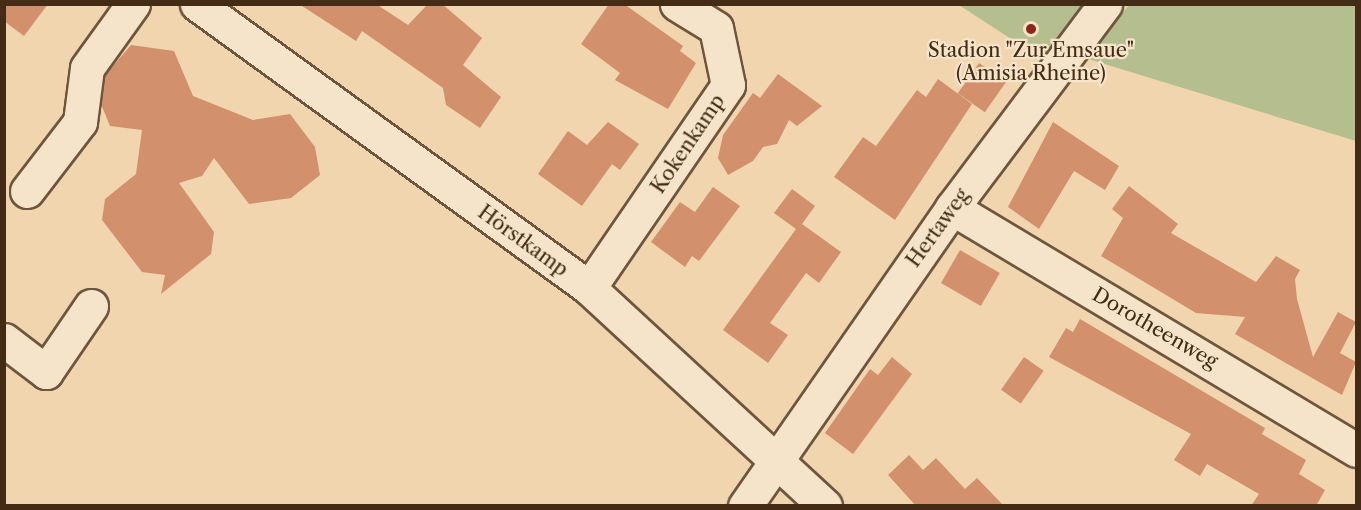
<!DOCTYPE html>
<html>
<head>
<meta charset="utf-8">
<style>
  body { margin:0 }
  #map { position:relative; width:1361px; height:510px; overflow:hidden; background:#f0d5ae; font-family:"Libre Caslon Text",serif }
  div>[style] { position:absolute }
  .green>* { inset:0; background:#b4be8f }
  .building>* { inset:0; background:#d2906d; transform-origin:0 0 }
  .roads { filter:drop-shadow(2px 0 #6e563c) drop-shadow(-2px 0 #6e563c) drop-shadow(0 2px #6e563c) drop-shadow(0 -2px #6e563c) }
  .minor>* { height:33px; margin:-16.5px; padding:0 16.5px; transform-origin:16.5px; border-radius:16.5px; background:#f5e4ca }
  .dots>* { width:16px; height:16px; translate:-50% -50%; box-sizing:border-box; border:3px solid #f5e4ca; border-radius:50% }
  span { translate:-50% -50%; white-space:nowrap; text-align:center; line-height:1.15; -webkit-text-stroke:4.5px #f5e4ca; paint-order:stroke }
  .poi-label { font-size:20px; color:#432b16 }
  .street-label { font-size:20px; color:#432b16 }
  .frame { position:absolute; inset:0; border:6px solid #432b16; pointer-events:none }
</style>
</head>
<body>
<div id="map">
  <div class="green">
    <div style="clip-path:polygon(959px 5px,1087px 5px,1045px 61px)"></div>
    <div style="clip-path:polygon(1129px 5px,1356px 5px,1356px 141px,1085px 58px)"></div>
  </div>
  <div class="building">
    <div style="clip-path:polygon(4px 4px,48px 4px,24px 36px,4px 21px)"></div>
    <div style="clip-path:polygon(299px 4px,376px 4px,408px 25px,428px 4px,442px 4px,482px 38px,463px 65px,501px 97px,480px 128px,446px 105px,443px 88px,362px 31px,356px 41px)"></div>
    <div style="clip-path:polygon(609px 4px,624px 4px,683px 46px,680px 51px,696px 63px,668px 109px,615px 80px,620px 73px,581px 44px)"></div>
    <div style="clip-path:polygon(131px 45px,174px 51px,193px 96px,253px 120px,290px 114px,315px 147px,320px 175px,291px 198px,249px 204px,214px 158px,202px 176px,179px 183px,214px 232px,211px 254px,161px 294px,165px 275px,142px 272px,102px 220px,105px 199px,136px 174px,142px 130px,110px 126px,101px 104px,105px 75px)"></div>
    <div style="left:979px;top:63px;width:33px;height:37px;rotate:35deg"></div>
    <div style="clip-path:polygon(778px 74px,822px 106px,797px 126px,789px 120px,777px 144px,763px 147px,753px 161px,728px 175px,718px 158px,723px 135px,753px 93px,760px 98px)"></div>
    <div style="clip-path:polygon(938px 79px,972px 104px,895px 220px,834px 177px,863px 137px,876px 146px,917px 90px,926px 97px)"></div>
    <div style="clip-path:polygon(608px 122px,639px 144px,620px 170px,612px 164px,582px 206px,538px 174px,568px 131px,587px 145px)"></div>
    <div style="clip-path:polygon(1053px 122px,1119px 166px,1105px 190px,1074px 171px,1039px 229px,1008px 207px)"></div>
    <div style="clip-path:polygon(1129px 186px,1178px 224px,1171px 233px,1256px 282px,1276px 256px,1300px 270px,1295px 279px,1297px 299px,1313px 357px,1338px 312px,1356px 322px,1340px 353px,1356px 362px,1342px 395px,1235px 334px,1245px 317px,1196px 313px,1101px 256px,1123px 218px,1112px 209px)"></div>
    <div style="clip-path:polygon(713px 187px,740px 206px,699px 261px,692px 256px,685px 267px,651px 242px,680px 202px,695px 212px)"></div>
    <div style="clip-path:polygon(792px 189px,815px 206px,802px 224px,841px 252px,819px 283px,806px 273px,770px 323px,788px 335px,768px 363px,723px 330px,796px 229px,774px 213px)"></div>
    <div style="left:960px;top:250px;width:46px;height:38px;rotate:30deg"></div>
    <div style="clip-path:polygon(1080px 319px,1265px 428px,1262px 434px,1306px 460px,1299px 474px,1325px 490px,1316px 506px,1251px 506px,1259px 494px,1207px 464px,1200px 476px,1174px 460px,1191px 434px,1049px 357px,1066px 328px,1073px 332px)"></div>
    <div style="clip-path:polygon(892px 357px,912px 374px,853px 454px,825px 433px,870px 369px,878px 375px)"></div>
    <div style="left:1024px;top:357px;width:24px;height:40px;rotate:35deg"></div>
    <div style="clip-path:polygon(909px 455px,923px 470px,936px 458px,965px 489px,977px 478px,1004px 506px,916px 506px,888px 475px)"></div>
  </div>
  <div class="roads">
    <div class="minor">
      <div style="left:197px;top:4px;width:484px;rotate:35.9deg"></div>
      <div style="left:589px;top:288px;width:321px;rotate:42.7deg"></div>
      <div style="left:27px;top:191px;width:87px;rotate:-52.5deg"></div>
      <div style="left:80px;top:122px;width:54px;rotate:-82.6deg"></div>
      <div style="left:87px;top:68px;width:79px;rotate:-54.3deg"></div>
      <div style="left:952px;top:208px;width:471px;rotate:30.9deg"></div>
      <div style="left:589px;top:288px;width:246px;rotate:-55.6deg"></div>
      <div style="left:728px;top:85px;width:58px;rotate:-101.9deg"></div>
      <div style="left:716px;top:28px;width:46px;rotate:-148.4deg"></div>
      <div style="left:4px;top:340px;width:53px;rotate:37.3deg"></div>
      <div style="left:46px;top:372px;width:80px;rotate:-55.7deg"></div>
      <div style="left:745px;top:506px;width:363px;rotate:-55.2deg"></div>
      <div style="left:952px;top:208px;width:255px;rotate:-53.1deg"></div>
    </div>
  </div>
  <div class="dots">
    <div style="left:1031px;top:29px;background:#8f2418"></div>
  </div>
  <div class="poi-label">
    <span style="left:1031px;top:62px">Stadion "Zur Emsaue"<br>(Amisia Rheine)</span>
  </div>
  <div class="street-label">
    <span style="left:688px;top:144px;rotate:-56deg">Kokenkamp</span>
    <span style="left:938px;top:228px;rotate:-54deg">Hertaweg</span>
    <span style="left:523px;top:241px;rotate:36deg">Hörstkamp</span>
    <span style="left:1155px;top:328px;rotate:30deg">Dorotheenweg</span>
  </div>
  <div class="frame"></div>
</div>
</body>
</html>
